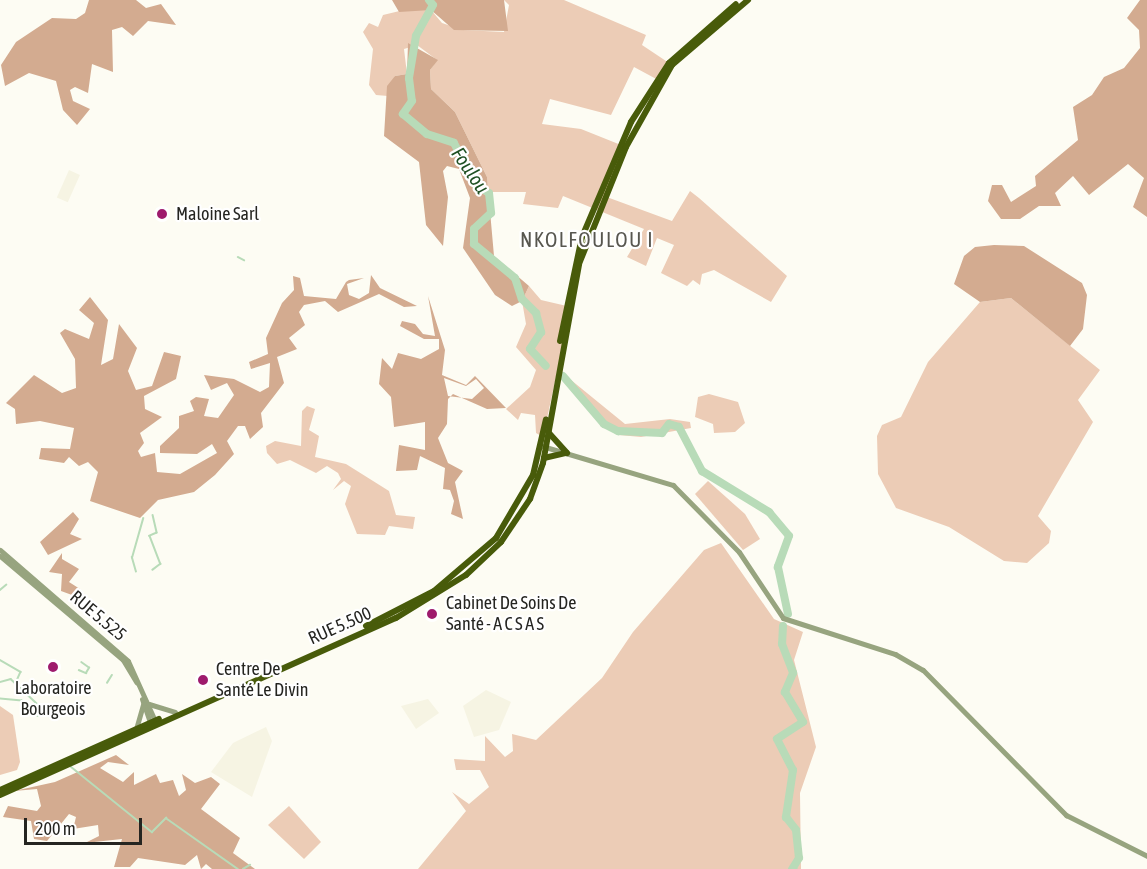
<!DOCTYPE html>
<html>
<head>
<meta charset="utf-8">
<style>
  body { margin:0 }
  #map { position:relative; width:1147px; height:869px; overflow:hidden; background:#fdfcf3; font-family:"Asap Condensed",sans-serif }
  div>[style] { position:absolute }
  .built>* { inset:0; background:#f6f4e3; transform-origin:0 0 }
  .green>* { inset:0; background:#ecccb6 }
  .forest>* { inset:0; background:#d3ab90 }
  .stream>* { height:1.5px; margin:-0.75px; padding:0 0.75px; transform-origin:0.75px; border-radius:0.75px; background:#b8dbb8 }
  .river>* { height:8px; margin:-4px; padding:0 4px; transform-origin:4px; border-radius:4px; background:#b8dbb8 }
  .minor>* { height:5px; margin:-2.5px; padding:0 2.5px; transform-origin:2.5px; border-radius:2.5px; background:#97a47f }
  .major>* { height:6px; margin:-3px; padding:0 3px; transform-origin:3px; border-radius:3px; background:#485b0a }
  .dots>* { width:16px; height:16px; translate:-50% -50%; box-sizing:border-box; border:3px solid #fff; border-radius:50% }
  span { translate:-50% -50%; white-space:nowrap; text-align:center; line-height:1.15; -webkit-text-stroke:4.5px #fff; paint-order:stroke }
  .poi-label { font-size:18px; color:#252521 }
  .left { translate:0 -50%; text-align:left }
  .street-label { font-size:18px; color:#252521 }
  .water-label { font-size:20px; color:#1f5023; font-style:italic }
  .quarter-label { font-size:21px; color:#585750; letter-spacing:1.5px }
  .scale { position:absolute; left:24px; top:818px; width:118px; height:27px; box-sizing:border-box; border:3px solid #252521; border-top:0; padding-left:8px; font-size:18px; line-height:21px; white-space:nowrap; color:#252521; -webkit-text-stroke:4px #fff; paint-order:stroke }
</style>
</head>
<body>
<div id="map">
  <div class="built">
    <div style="left:69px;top:170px;width:12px;height:30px;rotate:24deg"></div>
    <div style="clip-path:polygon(486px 690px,511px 702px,499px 730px,474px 737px,463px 706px)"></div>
    <div style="clip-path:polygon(428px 699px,439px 713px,416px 729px,401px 706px)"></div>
    <div style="clip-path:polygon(266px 727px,272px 741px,252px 797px,211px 772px,233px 743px)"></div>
  </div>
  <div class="green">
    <div style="clip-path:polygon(504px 0,564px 0,646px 35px,642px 45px,672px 65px,660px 81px,634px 67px,611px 115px,550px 99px,542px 124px,581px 129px,626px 147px,604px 196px,672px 221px,690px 191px,699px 198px,787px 276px,771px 302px,714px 270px,702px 274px,700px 285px,693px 280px,687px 286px,661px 273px,674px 245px,657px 238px,646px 266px,627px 257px,644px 229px,563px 196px,558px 208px,523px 204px,526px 192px,488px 192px,487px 177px,455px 112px,431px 89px,430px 70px,437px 60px,417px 45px,404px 49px,407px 74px,395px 76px,388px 96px,376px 95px,369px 85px,373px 49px,363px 32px,369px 23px,378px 27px,383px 15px,412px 8px,431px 10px,442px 23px,463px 30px,504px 32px,509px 5px)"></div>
    <div style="clip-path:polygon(529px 286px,541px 300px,571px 307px,543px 437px,536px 433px,535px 415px,521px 413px,518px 420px,506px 409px,530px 387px,536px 370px,516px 347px,526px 324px,522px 301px)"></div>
    <div style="clip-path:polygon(1011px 298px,1100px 370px,1078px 400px,1093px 422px,1038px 516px,1051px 531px,1049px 543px,1027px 563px,1004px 561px,949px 527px,896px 508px,878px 474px,877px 436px,882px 425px,901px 417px,928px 362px,980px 302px)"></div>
    <div style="clip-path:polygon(571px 380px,625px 424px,670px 419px,690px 422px,691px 428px,641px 437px,619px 435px,569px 388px)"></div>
    <div style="clip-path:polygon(709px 394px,738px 402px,745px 423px,735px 432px,714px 433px,713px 424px,695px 417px,698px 397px)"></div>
    <div style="clip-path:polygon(307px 406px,315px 409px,309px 430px,319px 436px,315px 457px,346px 464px,389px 491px,396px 515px,415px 517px,413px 529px,389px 526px,385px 535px,357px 534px,345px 504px,351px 486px,344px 481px,333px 490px,341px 479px,338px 473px,327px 466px,316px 473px,290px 460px,277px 464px,267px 453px,266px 446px,275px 441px,301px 446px,302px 411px)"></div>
    <div style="clip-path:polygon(708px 481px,745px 514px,760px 539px,743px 550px,695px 494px)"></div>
    <div style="clip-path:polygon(721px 543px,774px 619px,803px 632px,794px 660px,816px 747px,800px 793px,801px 869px,418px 869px,466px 811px,452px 792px,469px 804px,489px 787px,480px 770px,456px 770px,454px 759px,485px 761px,485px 736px,505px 757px,513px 751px,512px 734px,536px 740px,602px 678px,633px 632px,704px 550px)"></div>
    <div style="clip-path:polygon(0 706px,13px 715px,20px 762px,17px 770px,0 775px)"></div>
    <div style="clip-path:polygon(289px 806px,321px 842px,304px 859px,268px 825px)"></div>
  </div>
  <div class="forest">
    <div style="clip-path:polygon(89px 0,136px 0,146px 8px,161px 4px,176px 25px,148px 21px,133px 36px,122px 27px,112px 30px,113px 72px,92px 64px,88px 93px,75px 87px,70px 90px,73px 101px,90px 109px,77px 125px,63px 110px,56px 81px,29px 73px,5px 86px,1px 65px,16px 42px,52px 18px,76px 19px,85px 13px)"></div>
    <div style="clip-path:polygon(392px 0,504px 0,508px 31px,454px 30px,431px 10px,399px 12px)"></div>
    <div style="clip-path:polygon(1140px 0,1147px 0,1147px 217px,1133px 207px,1144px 178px,1128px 164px,1089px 195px,1073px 176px,1055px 193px,1061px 206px,1039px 206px,1020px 219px,1001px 219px,988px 201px,992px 185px,1002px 185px,1011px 202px,1036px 186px,1035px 176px,1078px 140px,1073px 107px,1092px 95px,1104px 77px,1124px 68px,1140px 48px,1139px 30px,1127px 18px)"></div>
    <div style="clip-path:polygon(408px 43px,438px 60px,430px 70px,431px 89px,455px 112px,487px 177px,494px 256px,529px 286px,522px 301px,512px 306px,495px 295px,463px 248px,470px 198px,459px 169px,447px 166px,443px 171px,448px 197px,443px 246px,426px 225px,419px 162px,384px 136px,387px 86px,395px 76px,407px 74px)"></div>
    <div style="clip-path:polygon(994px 245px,1024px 246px,1082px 283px,1087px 295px,1083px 329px,1070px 346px,1011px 298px,980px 302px,954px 284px,964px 256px,975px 247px)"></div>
    <div style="clip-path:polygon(371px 275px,380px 288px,417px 306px,404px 307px,379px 294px,338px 312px,325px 301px,304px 305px,299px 312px,305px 325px,289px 338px,297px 349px,277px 357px,284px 383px,261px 413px,263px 427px,250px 439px,245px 426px,238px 426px,227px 441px,234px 454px,215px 475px,194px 492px,158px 500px,140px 518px,90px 501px,98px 472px,88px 462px,79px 466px,69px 457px,64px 463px,39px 459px,41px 448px,70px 449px,74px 428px,40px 421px,16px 424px,15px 409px,6px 403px,34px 375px,62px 393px,76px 388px,75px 359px,60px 333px,65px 329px,89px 339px,94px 323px,79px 310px,90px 297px,108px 320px,101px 365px,113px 359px,119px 324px,137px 348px,128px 371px,136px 390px,152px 386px,164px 352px,181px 356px,176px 379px,144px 396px,145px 409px,162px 417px,140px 433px,144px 443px,138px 451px,141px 457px,155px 453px,157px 472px,180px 474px,217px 453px,212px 444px,197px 454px,160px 453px,160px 446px,179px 428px,179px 416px,194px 411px,190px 401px,196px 397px,209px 399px,204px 416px,218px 418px,234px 395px,227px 383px,211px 390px,204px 375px,234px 379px,260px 392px,269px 387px,270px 363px,251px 369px,249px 362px,268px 354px,266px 338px,282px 303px,294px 290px,293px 276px,300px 278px,304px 296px,336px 299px,346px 282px,349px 280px,364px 278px,347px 284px,349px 295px,359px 299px,369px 293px)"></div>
    <div style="clip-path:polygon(evenodd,428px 296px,445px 350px,442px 375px,466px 385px,475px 376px,506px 408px,487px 409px,453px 394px,448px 399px,447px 424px,438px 438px,448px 463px,463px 471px,455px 482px,463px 519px,451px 514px,454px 501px,450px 490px,443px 489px,445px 468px,420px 456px,417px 470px,396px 471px,399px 445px,425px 450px,425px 422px,394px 427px,391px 397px,379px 384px,382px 358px,392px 369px,398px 353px,421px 359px,439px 349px,439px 339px,424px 339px,400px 326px,402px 321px,415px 324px,423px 334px,435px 336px,428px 296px,444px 378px,466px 386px,476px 379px,484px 388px,472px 399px,448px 396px,444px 378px)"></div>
    <div style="clip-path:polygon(73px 512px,79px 519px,70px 534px,82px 539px,48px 555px,40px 542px)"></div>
    <div style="clip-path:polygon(62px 553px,62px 559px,79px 569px,69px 582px,80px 589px,72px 595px,61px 591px,62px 574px,49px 572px)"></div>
    <div style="clip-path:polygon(116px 755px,129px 765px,108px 762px,100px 768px,123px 782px,134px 772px,134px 785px,156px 774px,160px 783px,173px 780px,179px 796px,186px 790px,182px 774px,195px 783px,211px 777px,220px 784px,201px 809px,240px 838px,233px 853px,255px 869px,212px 869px,206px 864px,201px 869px,197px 855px,185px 865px,138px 858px,130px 867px,114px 867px,122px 839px,85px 843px,99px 836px,98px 825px,73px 829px,76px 817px,69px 814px,47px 841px,34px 839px,31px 821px,3px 817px,8px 806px,37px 811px,41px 806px,37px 789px,14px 791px,55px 782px)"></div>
  </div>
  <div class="stream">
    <div style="left:238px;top:257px;width:7px;rotate:27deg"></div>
    <div style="left:153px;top:515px;width:18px;rotate:77deg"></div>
    <div style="left:157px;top:533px;width:8px;rotate:157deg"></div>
    <div style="left:150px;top:536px;width:30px;rotate:69deg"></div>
    <div style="left:161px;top:564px;width:10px;rotate:143deg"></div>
    <div style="left:136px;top:572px;width:15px;rotate:-106deg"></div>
    <div style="left:132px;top:558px;width:41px;rotate:-74.2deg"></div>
    <div style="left:0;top:590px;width:8px;rotate:-40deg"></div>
    <div style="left:0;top:660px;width:24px;rotate:30deg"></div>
    <div style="left:21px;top:672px;width:12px;rotate:114deg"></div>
    <div style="left:79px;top:670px;width:8px;rotate:23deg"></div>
    <div style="left:86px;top:673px;width:6px;rotate:-59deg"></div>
    <div style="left:89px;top:668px;width:9px;rotate:-144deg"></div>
    <div style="left:0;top:682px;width:11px;rotate:-15deg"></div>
    <div style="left:11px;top:679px;width:48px;rotate:43.3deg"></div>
    <div style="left:46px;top:712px;width:9px;rotate:153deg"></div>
    <div style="left:38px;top:716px;width:22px;rotate:-137deg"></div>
    <div style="left:22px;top:701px;width:22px;rotate:-175deg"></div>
    <div style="left:107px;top:683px;width:9px;rotate:-58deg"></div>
    <div style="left:69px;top:765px;width:107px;rotate:38.9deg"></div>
    <div style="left:152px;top:832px;width:20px;rotate:-45deg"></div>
    <div style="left:166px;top:818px;width:88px;rotate:35.3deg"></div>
    <div style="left:795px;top:866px;width:4px;rotate:56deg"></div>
    <div style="left:243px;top:869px;width:8px;rotate:-30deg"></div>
  </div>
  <div class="river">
    <div style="left:429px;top:0;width:6px;rotate:51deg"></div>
    <div style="left:433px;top:5px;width:35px;rotate:119deg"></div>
    <div style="left:416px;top:36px;width:43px;rotate:99.5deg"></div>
    <div style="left:409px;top:78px;width:23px;rotate:83deg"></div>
    <div style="left:412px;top:101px;width:16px;rotate:125deg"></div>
    <div style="left:403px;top:114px;width:31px;rotate:40deg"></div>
    <div style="left:427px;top:134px;width:28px;rotate:18deg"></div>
    <div style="left:454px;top:143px;width:47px;rotate:62.4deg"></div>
    <div style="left:476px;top:185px;width:15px;rotate:32deg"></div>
    <div style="left:489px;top:193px;width:20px;rotate:84deg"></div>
    <div style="left:491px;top:213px;width:23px;rotate:137deg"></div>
    <div style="left:474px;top:229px;width:15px;rotate:90deg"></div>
    <div style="left:474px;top:244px;width:53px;rotate:39.7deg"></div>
    <div style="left:515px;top:278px;width:22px;rotate:72deg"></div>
    <div style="left:522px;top:299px;width:20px;rotate:45deg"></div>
    <div style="left:536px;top:313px;width:20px;rotate:75deg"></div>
    <div style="left:541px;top:332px;width:20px;rotate:123deg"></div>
    <div style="left:530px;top:349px;width:23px;rotate:47deg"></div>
    <div style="left:563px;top:376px;width:63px;rotate:49.5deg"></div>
    <div style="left:604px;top:424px;width:16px;rotate:27deg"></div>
    <div style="left:618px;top:431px;width:44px;rotate:2.6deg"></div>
    <div style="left:662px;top:433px;width:11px;rotate:-52deg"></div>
    <div style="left:669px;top:424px;width:10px;rotate:17deg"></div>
    <div style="left:679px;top:427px;width:50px;rotate:62.4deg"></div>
    <div style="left:702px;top:471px;width:79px;rotate:31.5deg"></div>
    <div style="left:769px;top:512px;width:31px;rotate:50deg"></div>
    <div style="left:789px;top:536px;width:33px;rotate:110deg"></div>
    <div style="left:778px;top:567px;width:48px;rotate:78deg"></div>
    <div style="left:783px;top:626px;width:18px;rotate:93deg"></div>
    <div style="left:782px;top:644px;width:31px;rotate:69deg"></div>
    <div style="left:793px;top:673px;width:21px;rotate:113deg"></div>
    <div style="left:785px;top:692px;width:35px;rotate:59deg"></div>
    <div style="left:803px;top:722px;width:31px;rotate:147deg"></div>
    <div style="left:777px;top:739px;width:35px;rotate:63deg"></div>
    <div style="left:793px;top:770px;width:48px;rotate:98.5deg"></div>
    <div style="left:786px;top:817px;width:16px;rotate:52deg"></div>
    <div style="left:796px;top:830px;width:28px;rotate:84deg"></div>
    <div style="left:799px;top:858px;width:13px;rotate:122deg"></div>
  </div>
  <div class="minor">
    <div style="left:542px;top:446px;width:137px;rotate:16.6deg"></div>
    <div style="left:673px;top:485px;width:94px;rotate:45.4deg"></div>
    <div style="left:739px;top:552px;width:79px;rotate:56.3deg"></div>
    <div style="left:783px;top:618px;width:118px;rotate:17.8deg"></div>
    <div style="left:895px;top:654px;width:32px;rotate:30deg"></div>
    <div style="left:923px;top:670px;width:204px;rotate:45.4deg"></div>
    <div style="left:1066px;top:815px;width:91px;rotate:26.8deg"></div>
    <div style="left:0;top:550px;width:169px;rotate:40.9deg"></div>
    <div style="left:128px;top:661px;width:68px;rotate:65.7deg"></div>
    <div style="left:0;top:556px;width:161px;rotate:40.2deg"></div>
    <div style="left:123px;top:660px;width:26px;rotate:59deg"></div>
    <div style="left:142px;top:699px;width:28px;rotate:71deg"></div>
    <div style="left:149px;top:704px;width:27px;rotate:17deg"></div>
    <div style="left:136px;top:729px;width:26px;rotate:-74deg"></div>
  </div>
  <div class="major">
    <div style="left:560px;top:341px;width:106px;rotate:-78.1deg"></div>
    <div style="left:582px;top:237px;width:125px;rotate:-66.9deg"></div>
    <div style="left:631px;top:122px;width:70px;rotate:-57.2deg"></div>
    <div style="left:669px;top:63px;width:89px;rotate:-41.4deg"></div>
    <div style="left:549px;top:433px;width:27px;rotate:48deg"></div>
    <div style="left:544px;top:458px;width:23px;rotate:-13deg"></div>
    <div style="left:366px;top:626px;width:76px;rotate:-27.2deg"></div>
    <div style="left:434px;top:591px;width:82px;rotate:-40.5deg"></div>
    <div style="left:496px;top:538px;width:73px;rotate:-59.6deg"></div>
    <div style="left:533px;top:475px;width:57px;rotate:-76.9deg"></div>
    <div style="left:0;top:790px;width:174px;rotate:-24.1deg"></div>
    <div style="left:0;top:795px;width:434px;rotate:-24.1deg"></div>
    <div style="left:396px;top:618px;width:82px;rotate:-31.6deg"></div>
    <div style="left:466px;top:575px;width:48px;rotate:-43.3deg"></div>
    <div style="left:501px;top:542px;width:52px;rotate:-56deg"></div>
    <div style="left:530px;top:499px;width:38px;rotate:-70deg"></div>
    <div style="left:543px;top:463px;width:202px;rotate:-79.7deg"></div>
    <div style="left:579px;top:264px;width:126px;rotate:-68.1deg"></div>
    <div style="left:626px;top:147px;width:94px;rotate:-60.7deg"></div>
    <div style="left:672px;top:65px;width:100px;rotate:-40.5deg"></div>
  </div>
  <div class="dots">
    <div style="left:162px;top:214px;background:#9e1b6d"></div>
    <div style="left:432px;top:614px;background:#9e1b6d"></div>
    <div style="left:53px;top:667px;background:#9e1b6d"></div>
    <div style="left:203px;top:680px;background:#9e1b6d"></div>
  </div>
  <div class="poi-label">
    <span class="left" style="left:176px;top:214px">Maloine Sarl</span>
    <span class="left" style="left:446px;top:614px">Cabinet De Soins De<br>Santé - A C S A S</span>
    <span class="left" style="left:216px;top:680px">Centre De<br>Santé Le Divin</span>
    <span style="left:53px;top:699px">Laboratoire<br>Bourgeois</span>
  </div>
  <div class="street-label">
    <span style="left:98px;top:616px;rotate:40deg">RUE 5.525</span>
    <span style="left:340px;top:626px;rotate:-24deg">RUE 5.500</span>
  </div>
  <div class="water-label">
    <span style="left:471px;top:170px;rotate:56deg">Foulou</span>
  </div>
  <div class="quarter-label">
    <span style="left:587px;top:239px">NKOLFOULOU I</span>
  </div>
  <div class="scale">200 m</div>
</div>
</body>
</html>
